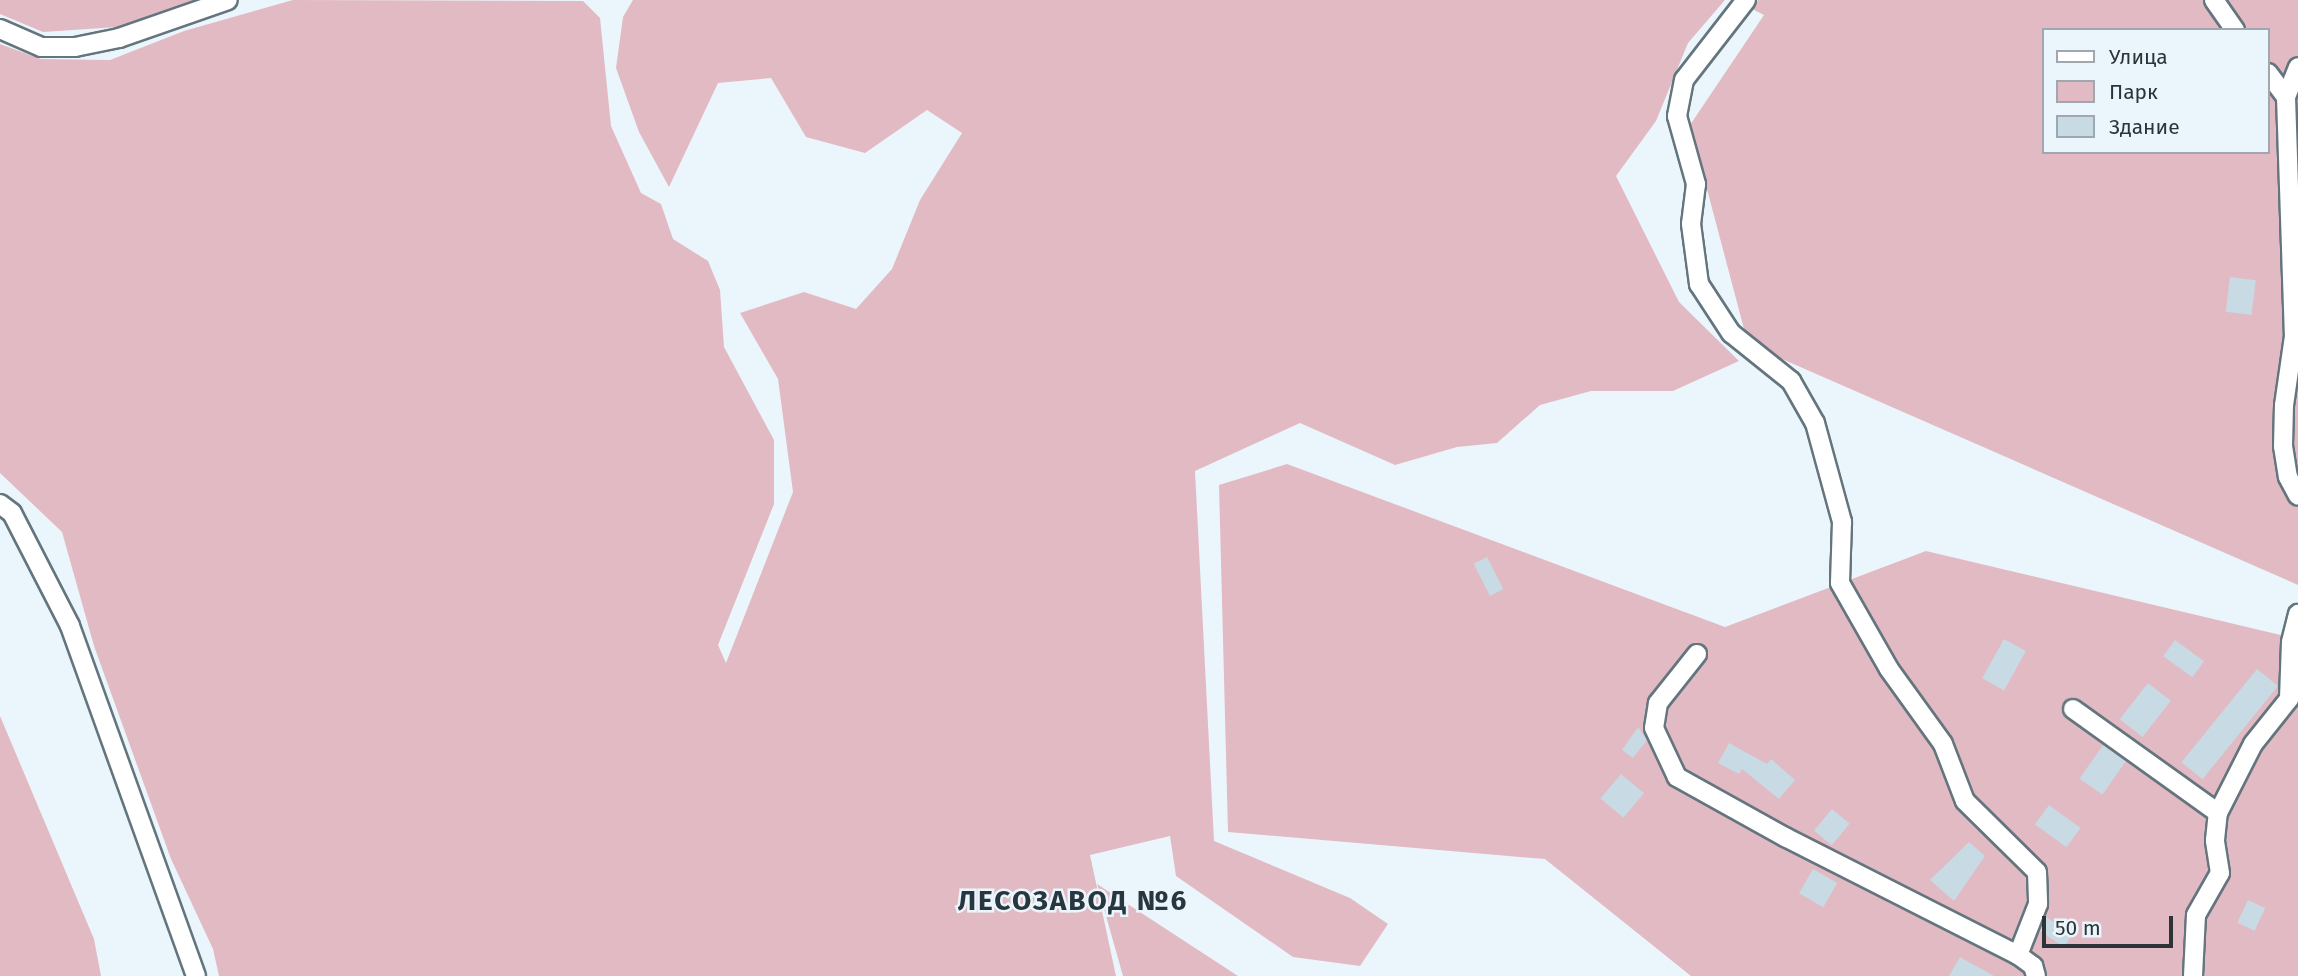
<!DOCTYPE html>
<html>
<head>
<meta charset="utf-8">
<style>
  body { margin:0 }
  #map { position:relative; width:2298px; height:976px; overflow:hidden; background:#ebf6fc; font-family:"Fira Sans",sans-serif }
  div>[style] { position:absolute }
  .green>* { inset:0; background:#e2bac3 }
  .building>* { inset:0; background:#c8dae4; transform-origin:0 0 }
  .roads { filter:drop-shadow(2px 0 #64757e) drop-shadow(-2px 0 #64757e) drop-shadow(0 2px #64757e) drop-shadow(0 -2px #64757e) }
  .minor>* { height:18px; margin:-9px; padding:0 9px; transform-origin:9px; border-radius:9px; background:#fff }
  span { translate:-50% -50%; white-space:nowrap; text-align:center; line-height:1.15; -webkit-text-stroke:5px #ebf6fc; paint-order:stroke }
  .district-label { font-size:28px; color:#27363f; font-weight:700; letter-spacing:2px }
  .legend { position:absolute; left:2042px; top:28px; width:228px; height:126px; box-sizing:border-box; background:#ebf6fc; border:2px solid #9fa8ae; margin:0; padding:9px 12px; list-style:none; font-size:21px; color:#2c3438 }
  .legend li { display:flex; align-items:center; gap:14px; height:35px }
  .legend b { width:35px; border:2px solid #9fa8ae }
  .scale { position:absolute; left:2042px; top:916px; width:131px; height:32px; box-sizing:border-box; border:4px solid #2c3438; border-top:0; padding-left:9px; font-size:21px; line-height:24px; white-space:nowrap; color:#2c3438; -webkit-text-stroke:5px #ebf6fc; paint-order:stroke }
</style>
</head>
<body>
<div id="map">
  <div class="green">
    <div style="clip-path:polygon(0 0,234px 0,147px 25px,43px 32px,0 14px)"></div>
    <div style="clip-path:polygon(293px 0,583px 1px,600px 18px,611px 126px,641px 193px,661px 204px,673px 239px,708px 261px,720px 290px,724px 347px,774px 440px,774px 504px,718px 645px,726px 663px,793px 492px,778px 379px,740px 313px,804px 292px,856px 309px,892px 269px,920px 200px,962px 133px,927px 110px,865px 153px,806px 137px,771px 78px,718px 83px,669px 187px,639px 132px,616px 68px,623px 17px,633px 0,1725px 0,1688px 43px,1656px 121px,1616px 176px,1679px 302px,1739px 361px,1673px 391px,1591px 391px,1540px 405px,1497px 443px,1457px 447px,1395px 465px,1300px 423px,1195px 471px,1214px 841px,1350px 898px,1388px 924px,1360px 966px,1293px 957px,1176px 876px,1170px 836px,1090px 855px,1116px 976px,219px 976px,213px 949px,171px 859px,94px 646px,62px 532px,0 473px,0 44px,41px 59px,110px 60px,184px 31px)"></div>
    <div style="clip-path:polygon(evenodd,1758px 0,2298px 0,2298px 585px,1748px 344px,1690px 125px,1764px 15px,1752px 9px,1758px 0,2044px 30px,2268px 30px,2268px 152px,2044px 152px,2044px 30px)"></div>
    <div style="clip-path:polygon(1287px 464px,1725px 627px,1926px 551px,2298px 639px,2298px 976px,1691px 976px,1545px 859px,1228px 832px,1219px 485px)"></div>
    <div style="clip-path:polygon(0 716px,94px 939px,101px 976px,0 976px)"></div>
    <div style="clip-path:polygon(1097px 884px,1238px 976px,1123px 976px)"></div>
  </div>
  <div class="building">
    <div style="left:2230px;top:277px;width:26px;height:35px;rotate:7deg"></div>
    <div style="left:1487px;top:557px;width:36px;height:15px;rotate:63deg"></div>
    <div style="left:2004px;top:639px;width:25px;height:45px;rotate:29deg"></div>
    <div style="left:2175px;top:640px;width:36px;height:20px;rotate:36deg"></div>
    <div style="left:2257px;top:669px;width:27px;height:120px;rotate:39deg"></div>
    <div style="left:2148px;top:683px;width:29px;height:46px;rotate:38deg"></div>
    <div style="clip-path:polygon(1638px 727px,1647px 740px,1633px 758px,1622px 750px)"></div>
    <div style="clip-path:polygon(1729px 743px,1767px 764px,1771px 759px,1795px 780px,1779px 799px,1742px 769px,1739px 774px,1718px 763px)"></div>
    <div style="left:2103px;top:745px;width:28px;height:41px;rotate:35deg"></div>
    <div style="left:1621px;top:774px;width:30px;height:32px;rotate:40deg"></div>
    <div style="left:2049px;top:805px;width:39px;height:24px;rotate:36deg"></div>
    <div style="left:1832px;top:809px;width:23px;height:28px;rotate:40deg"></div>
    <div style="clip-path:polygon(1969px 842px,1985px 856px,1954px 901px,1930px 880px)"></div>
    <div style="left:1813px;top:869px;width:28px;height:28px;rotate:30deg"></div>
    <div style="left:2248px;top:900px;width:19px;height:25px;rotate:25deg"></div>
    <div style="clip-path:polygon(2045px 916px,2072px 935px,2064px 947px,2040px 931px)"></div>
    <div style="clip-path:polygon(1960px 957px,1994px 976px,1949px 976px)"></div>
  </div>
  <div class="roads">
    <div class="minor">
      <div style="left:1746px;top:0;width:101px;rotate:127.8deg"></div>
      <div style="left:1684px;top:80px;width:37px;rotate:101deg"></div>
      <div style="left:1677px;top:116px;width:71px;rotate:74.4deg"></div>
      <div style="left:1696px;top:184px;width:40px;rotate:97.1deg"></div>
      <div style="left:1691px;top:224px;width:61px;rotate:82.4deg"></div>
      <div style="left:1699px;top:284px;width:59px;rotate:56.9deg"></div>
      <div style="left:1731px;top:333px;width:77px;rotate:38.7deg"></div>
      <div style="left:1791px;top:381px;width:48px;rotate:60.3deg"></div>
      <div style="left:1815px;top:423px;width:103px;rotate:74.7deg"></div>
      <div style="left:1842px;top:522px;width:61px;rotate:91.9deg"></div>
      <div style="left:1840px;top:583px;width:99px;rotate:60.3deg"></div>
      <div style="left:1889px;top:669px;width:92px;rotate:54.2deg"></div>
      <div style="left:1943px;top:744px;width:61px;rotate:68.9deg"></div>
      <div style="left:1965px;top:801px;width:101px;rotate:44.6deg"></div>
      <div style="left:2037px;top:872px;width:32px;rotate:88deg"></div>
      <div style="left:2038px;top:904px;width:55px;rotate:111.4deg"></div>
      <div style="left:2214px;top:0;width:37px;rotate:55deg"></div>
      <div style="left:0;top:29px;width:45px;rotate:23.7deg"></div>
      <div style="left:41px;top:47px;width:34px"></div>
      <div style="left:75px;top:47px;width:45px;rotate:-11.6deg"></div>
      <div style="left:119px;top:38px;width:115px;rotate:-19.2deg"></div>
      <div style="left:2268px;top:73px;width:30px;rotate:53deg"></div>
      <div style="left:2286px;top:97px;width:239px;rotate:88.1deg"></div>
      <div style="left:2294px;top:336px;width:70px;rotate:98.2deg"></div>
      <div style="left:2284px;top:405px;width:41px;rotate:91.4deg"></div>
      <div style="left:2283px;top:446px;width:31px;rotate:81deg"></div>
      <div style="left:2288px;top:477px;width:21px;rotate:62deg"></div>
      <div style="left:2286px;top:97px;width:32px;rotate:-68deg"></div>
      <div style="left:0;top:504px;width:15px;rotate:37deg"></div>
      <div style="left:12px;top:513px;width:127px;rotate:62.8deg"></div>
      <div style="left:70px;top:626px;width:372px;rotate:70.2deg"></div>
      <div style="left:1697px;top:654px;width:63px;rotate:128.5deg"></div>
      <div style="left:1658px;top:703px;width:25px;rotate:99deg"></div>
      <div style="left:1654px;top:728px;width:54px;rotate:64.9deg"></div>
      <div style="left:1677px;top:777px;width:124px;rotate:29.1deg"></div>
      <div style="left:1785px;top:837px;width:261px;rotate:26.9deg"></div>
      <div style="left:2018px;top:955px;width:19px;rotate:36deg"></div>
      <div style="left:2033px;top:966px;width:10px;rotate:73deg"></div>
      <div style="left:2073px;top:709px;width:178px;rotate:35.6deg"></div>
      <div style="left:2193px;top:976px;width:61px;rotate:-87.2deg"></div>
      <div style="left:2196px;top:915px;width:48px;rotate:-60.3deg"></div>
      <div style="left:2220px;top:873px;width:33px;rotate:-99deg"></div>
      <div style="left:2215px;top:840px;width:27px;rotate:-84deg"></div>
      <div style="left:2218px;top:813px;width:77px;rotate:-63.1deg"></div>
      <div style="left:2253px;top:744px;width:58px;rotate:-51.3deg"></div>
      <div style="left:2289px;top:699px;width:57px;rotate:-88deg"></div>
      <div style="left:2291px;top:642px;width:29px;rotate:-76deg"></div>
    </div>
  </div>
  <div class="district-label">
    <span style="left:1073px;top:901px">ЛЕСОЗАВОД №6</span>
  </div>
  <ul class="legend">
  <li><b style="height:9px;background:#fff"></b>Улица</li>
  <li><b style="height:19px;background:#e2bac3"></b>Парк</li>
  <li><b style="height:19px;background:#c8dae4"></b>Здание</li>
  </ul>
  <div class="scale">50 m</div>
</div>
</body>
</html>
